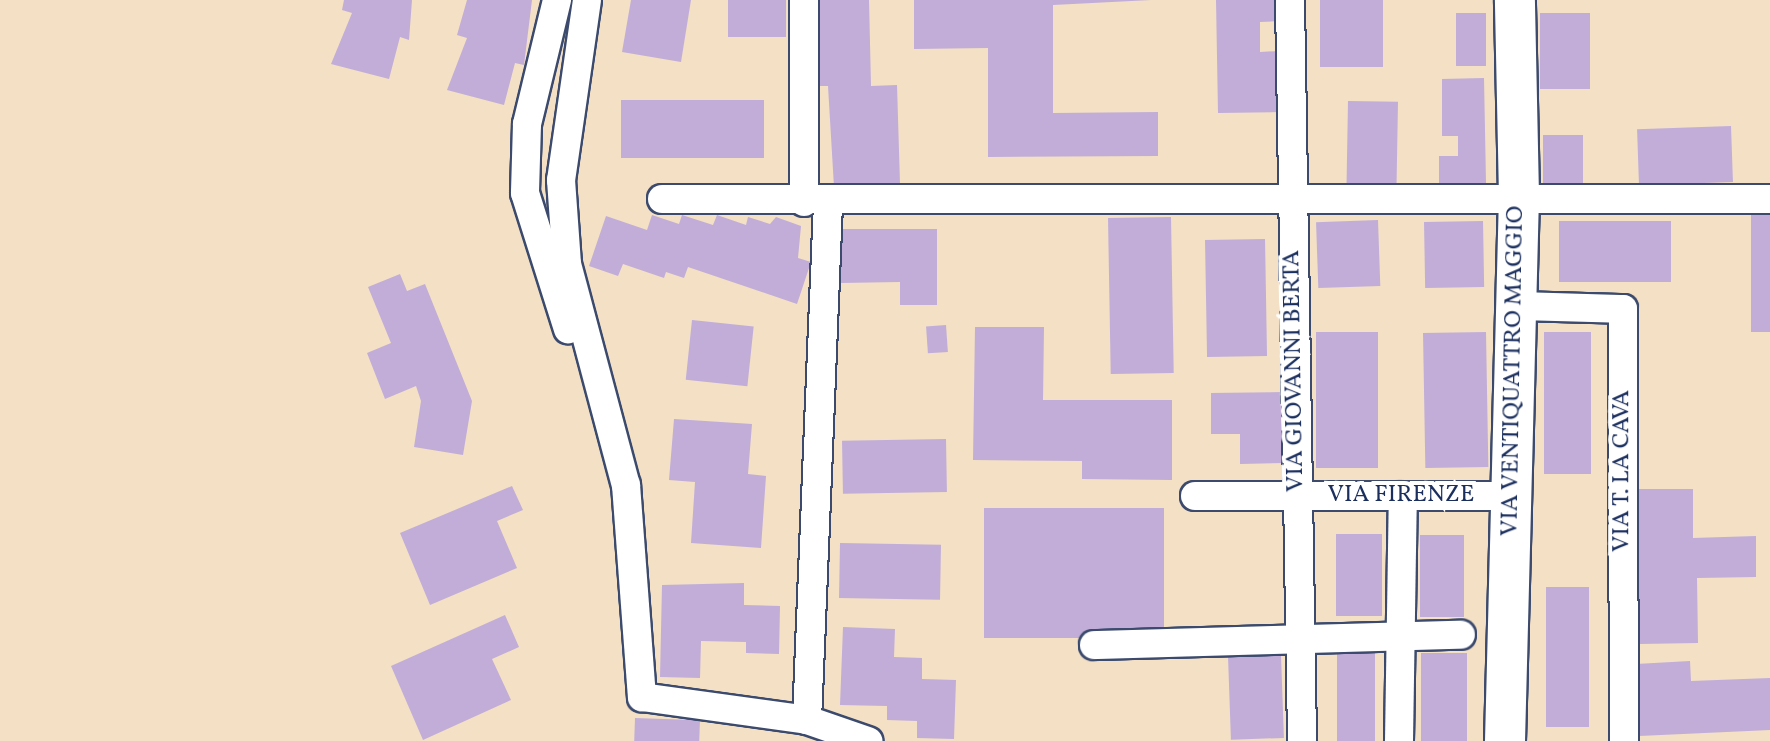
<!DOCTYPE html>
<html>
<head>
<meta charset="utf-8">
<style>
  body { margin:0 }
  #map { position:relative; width:1770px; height:741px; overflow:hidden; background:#f3e0c5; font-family:Vollkorn,serif }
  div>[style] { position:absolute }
  .building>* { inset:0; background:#c1add8; transform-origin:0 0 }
  .roads { filter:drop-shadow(2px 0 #3b4a6d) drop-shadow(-2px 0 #3b4a6d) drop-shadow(0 2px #3b4a6d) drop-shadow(0 -2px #3b4a6d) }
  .street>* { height:28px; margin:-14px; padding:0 14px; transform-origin:14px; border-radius:14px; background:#fff }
  .secondary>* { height:40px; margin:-20px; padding:0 20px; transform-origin:20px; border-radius:20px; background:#fff }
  span { translate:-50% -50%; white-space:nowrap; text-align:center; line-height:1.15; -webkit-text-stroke:8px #fff; paint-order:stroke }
  .street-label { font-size:24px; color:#1b2f5e }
</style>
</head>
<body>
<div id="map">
  <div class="building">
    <div style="clip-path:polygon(344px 0,412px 0,409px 40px,400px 37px,389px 79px,331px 64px,352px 13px,342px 10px)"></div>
    <div style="clip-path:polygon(467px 0,532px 0,524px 65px,515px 63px,504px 105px,447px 90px,467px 38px,457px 35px)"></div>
    <div style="clip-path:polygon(631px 0,691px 0,681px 62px,622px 52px)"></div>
    <div style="left:728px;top:0;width:58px;height:37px"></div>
    <div style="clip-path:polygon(809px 0,869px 0,871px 86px,897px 85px,900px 184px,834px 187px,828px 86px,810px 86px)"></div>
    <div style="clip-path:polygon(914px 0,1151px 0,1053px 5px,1053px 113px,1158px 112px,1158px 156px,988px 157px,988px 48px,914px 49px)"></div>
    <div style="clip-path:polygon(1216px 0,1280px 0,1281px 21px,1260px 22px,1260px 52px,1279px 51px,1280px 112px,1218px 113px)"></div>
    <div style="left:1320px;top:0;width:63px;height:67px"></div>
    <div style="left:1456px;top:13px;width:30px;height:53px"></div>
    <div style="left:1540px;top:13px;width:50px;height:76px"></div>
    <div style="clip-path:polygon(1484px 78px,1486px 183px,1439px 183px,1439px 156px,1458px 156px,1458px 136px,1442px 136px,1442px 79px)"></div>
    <div style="left:764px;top:100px;width:58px;height:143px;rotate:90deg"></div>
    <div style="left:1348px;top:101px;width:50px;height:82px;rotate:1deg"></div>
    <div style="left:1731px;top:126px;width:56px;height:94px;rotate:88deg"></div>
    <div style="left:1543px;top:135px;width:40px;height:48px"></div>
    <div style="left:1770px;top:214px;width:118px;height:19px;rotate:90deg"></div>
    <div style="clip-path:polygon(652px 215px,679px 224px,682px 215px,713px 225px,717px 215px,746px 225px,748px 217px,770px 224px,776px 217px,801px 226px,798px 258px,811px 262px,797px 304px,688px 267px,684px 278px,666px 272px,664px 278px,623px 264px,618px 276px,589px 266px,606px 216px,647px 230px)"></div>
    <div style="left:1171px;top:217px;width:156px;height:63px;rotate:89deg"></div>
    <div style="left:1378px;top:220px;width:66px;height:62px;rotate:88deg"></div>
    <div style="left:1483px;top:221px;width:66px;height:59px;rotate:89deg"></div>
    <div style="left:1559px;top:221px;width:112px;height:61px"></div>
    <div style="clip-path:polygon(839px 229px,937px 229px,937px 305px,900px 305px,900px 282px,840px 283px)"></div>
    <div style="left:1265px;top:239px;width:117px;height:60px;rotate:89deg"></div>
    <div style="clip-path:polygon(400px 274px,407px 291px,425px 284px,472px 401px,463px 455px,414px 447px,421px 401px,416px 386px,385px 399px,367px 353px,391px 343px,368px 287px)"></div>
    <div style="left:692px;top:320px;width:62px;height:60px;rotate:6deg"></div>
    <div style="left:946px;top:325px;width:27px;height:20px;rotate:86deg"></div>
    <div style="clip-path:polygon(975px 327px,1044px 327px,1043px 400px,1172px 400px,1172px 480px,1082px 479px,1082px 461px,973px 460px)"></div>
    <div style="left:1316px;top:332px;width:62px;height:136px"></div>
    <div style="left:1486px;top:332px;width:135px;height:63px;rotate:89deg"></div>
    <div style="left:1544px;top:332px;width:47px;height:142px"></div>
    <div style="clip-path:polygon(1285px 392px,1285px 463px,1240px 464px,1240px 434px,1211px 434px,1211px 393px)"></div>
    <div style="clip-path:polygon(674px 419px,752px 424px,748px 474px,766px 476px,761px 548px,691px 543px,695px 482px,669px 480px)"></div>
    <div style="left:946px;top:439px;width:53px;height:104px;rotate:89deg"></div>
    <div style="clip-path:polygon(512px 486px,523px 510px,497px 521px,517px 568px,430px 605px,400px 533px)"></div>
    <div style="clip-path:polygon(1638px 489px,1693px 489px,1693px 538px,1756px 536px,1756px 577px,1697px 578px,1698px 643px,1639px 644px)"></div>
    <div style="left:1164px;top:508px;width:130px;height:180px;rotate:90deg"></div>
    <div style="left:1382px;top:534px;width:82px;height:46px;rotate:90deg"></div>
    <div style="left:1420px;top:535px;width:44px;height:82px"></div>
    <div style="left:840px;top:543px;width:101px;height:55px;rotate:1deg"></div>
    <div style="clip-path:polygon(744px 583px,744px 605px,780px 606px,779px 654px,746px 653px,746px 642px,701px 641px,700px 678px,660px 677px,662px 585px)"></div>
    <div style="left:1546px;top:587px;width:43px;height:140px"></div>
    <div style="clip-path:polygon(505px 615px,519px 647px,492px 659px,511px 700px,423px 740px,391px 666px)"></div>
    <div style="clip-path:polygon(843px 627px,895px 629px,894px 657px,922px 658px,922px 679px,956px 680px,954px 739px,917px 738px,917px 721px,887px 720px,887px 706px,840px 705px)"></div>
    <div style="left:1375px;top:652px;width:89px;height:38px;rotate:90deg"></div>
    <div style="left:1421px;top:653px;width:46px;height:88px"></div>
    <div style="left:1281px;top:655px;width:83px;height:53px;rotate:88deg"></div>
    <div style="clip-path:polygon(1690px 661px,1691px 681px,1770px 678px,1770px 730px,1639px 736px,1636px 664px)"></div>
    <div style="left:635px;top:718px;width:65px;height:23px;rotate:2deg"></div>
  </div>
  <div class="roads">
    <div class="street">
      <div style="left:557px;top:0;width:128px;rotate:103.6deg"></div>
      <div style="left:527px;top:124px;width:69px;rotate:91.7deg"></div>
      <div style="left:525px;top:193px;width:143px;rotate:72.5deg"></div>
      <div style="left:587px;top:0;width:182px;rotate:98.2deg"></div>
      <div style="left:561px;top:180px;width:84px;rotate:85.9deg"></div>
      <div style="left:567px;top:264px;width:229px;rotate:75.1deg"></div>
      <div style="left:626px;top:485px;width:213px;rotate:85.7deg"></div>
      <div style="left:642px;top:697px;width:167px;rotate:7.9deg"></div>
      <div style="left:807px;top:720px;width:65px;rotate:19deg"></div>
      <div style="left:804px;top:0;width:202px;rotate:90deg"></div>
      <div style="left:1290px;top:0;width:741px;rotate:89.07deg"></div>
      <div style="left:662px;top:199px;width:1108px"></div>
      <div style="left:1516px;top:306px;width:107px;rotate:1.6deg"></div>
      <div style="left:1623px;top:309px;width:432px;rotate:89.9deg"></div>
      <div style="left:1195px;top:496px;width:316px"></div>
      <div style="left:1094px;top:645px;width:367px;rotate:-1.6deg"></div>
      <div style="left:807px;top:720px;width:517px;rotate:-87.67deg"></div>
      <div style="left:1399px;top:741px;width:245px;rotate:-89.1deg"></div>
    </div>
    <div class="secondary">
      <div style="left:1505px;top:741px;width:545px;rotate:-88.53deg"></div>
      <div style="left:1519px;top:196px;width:196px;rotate:-91.2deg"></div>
    </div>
  </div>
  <div class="street-label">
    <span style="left:1295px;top:371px;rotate:-91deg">VIA GIOVANNI BERTA</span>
    <span style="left:1514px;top:371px;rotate:-89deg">VIA VENTIQUATTRO MAGGIO</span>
    <span style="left:1623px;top:471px;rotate:-90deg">VIA T. LA CAVA</span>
    <span style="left:1401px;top:496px">VIA FIRENZE</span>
  </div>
</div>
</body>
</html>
